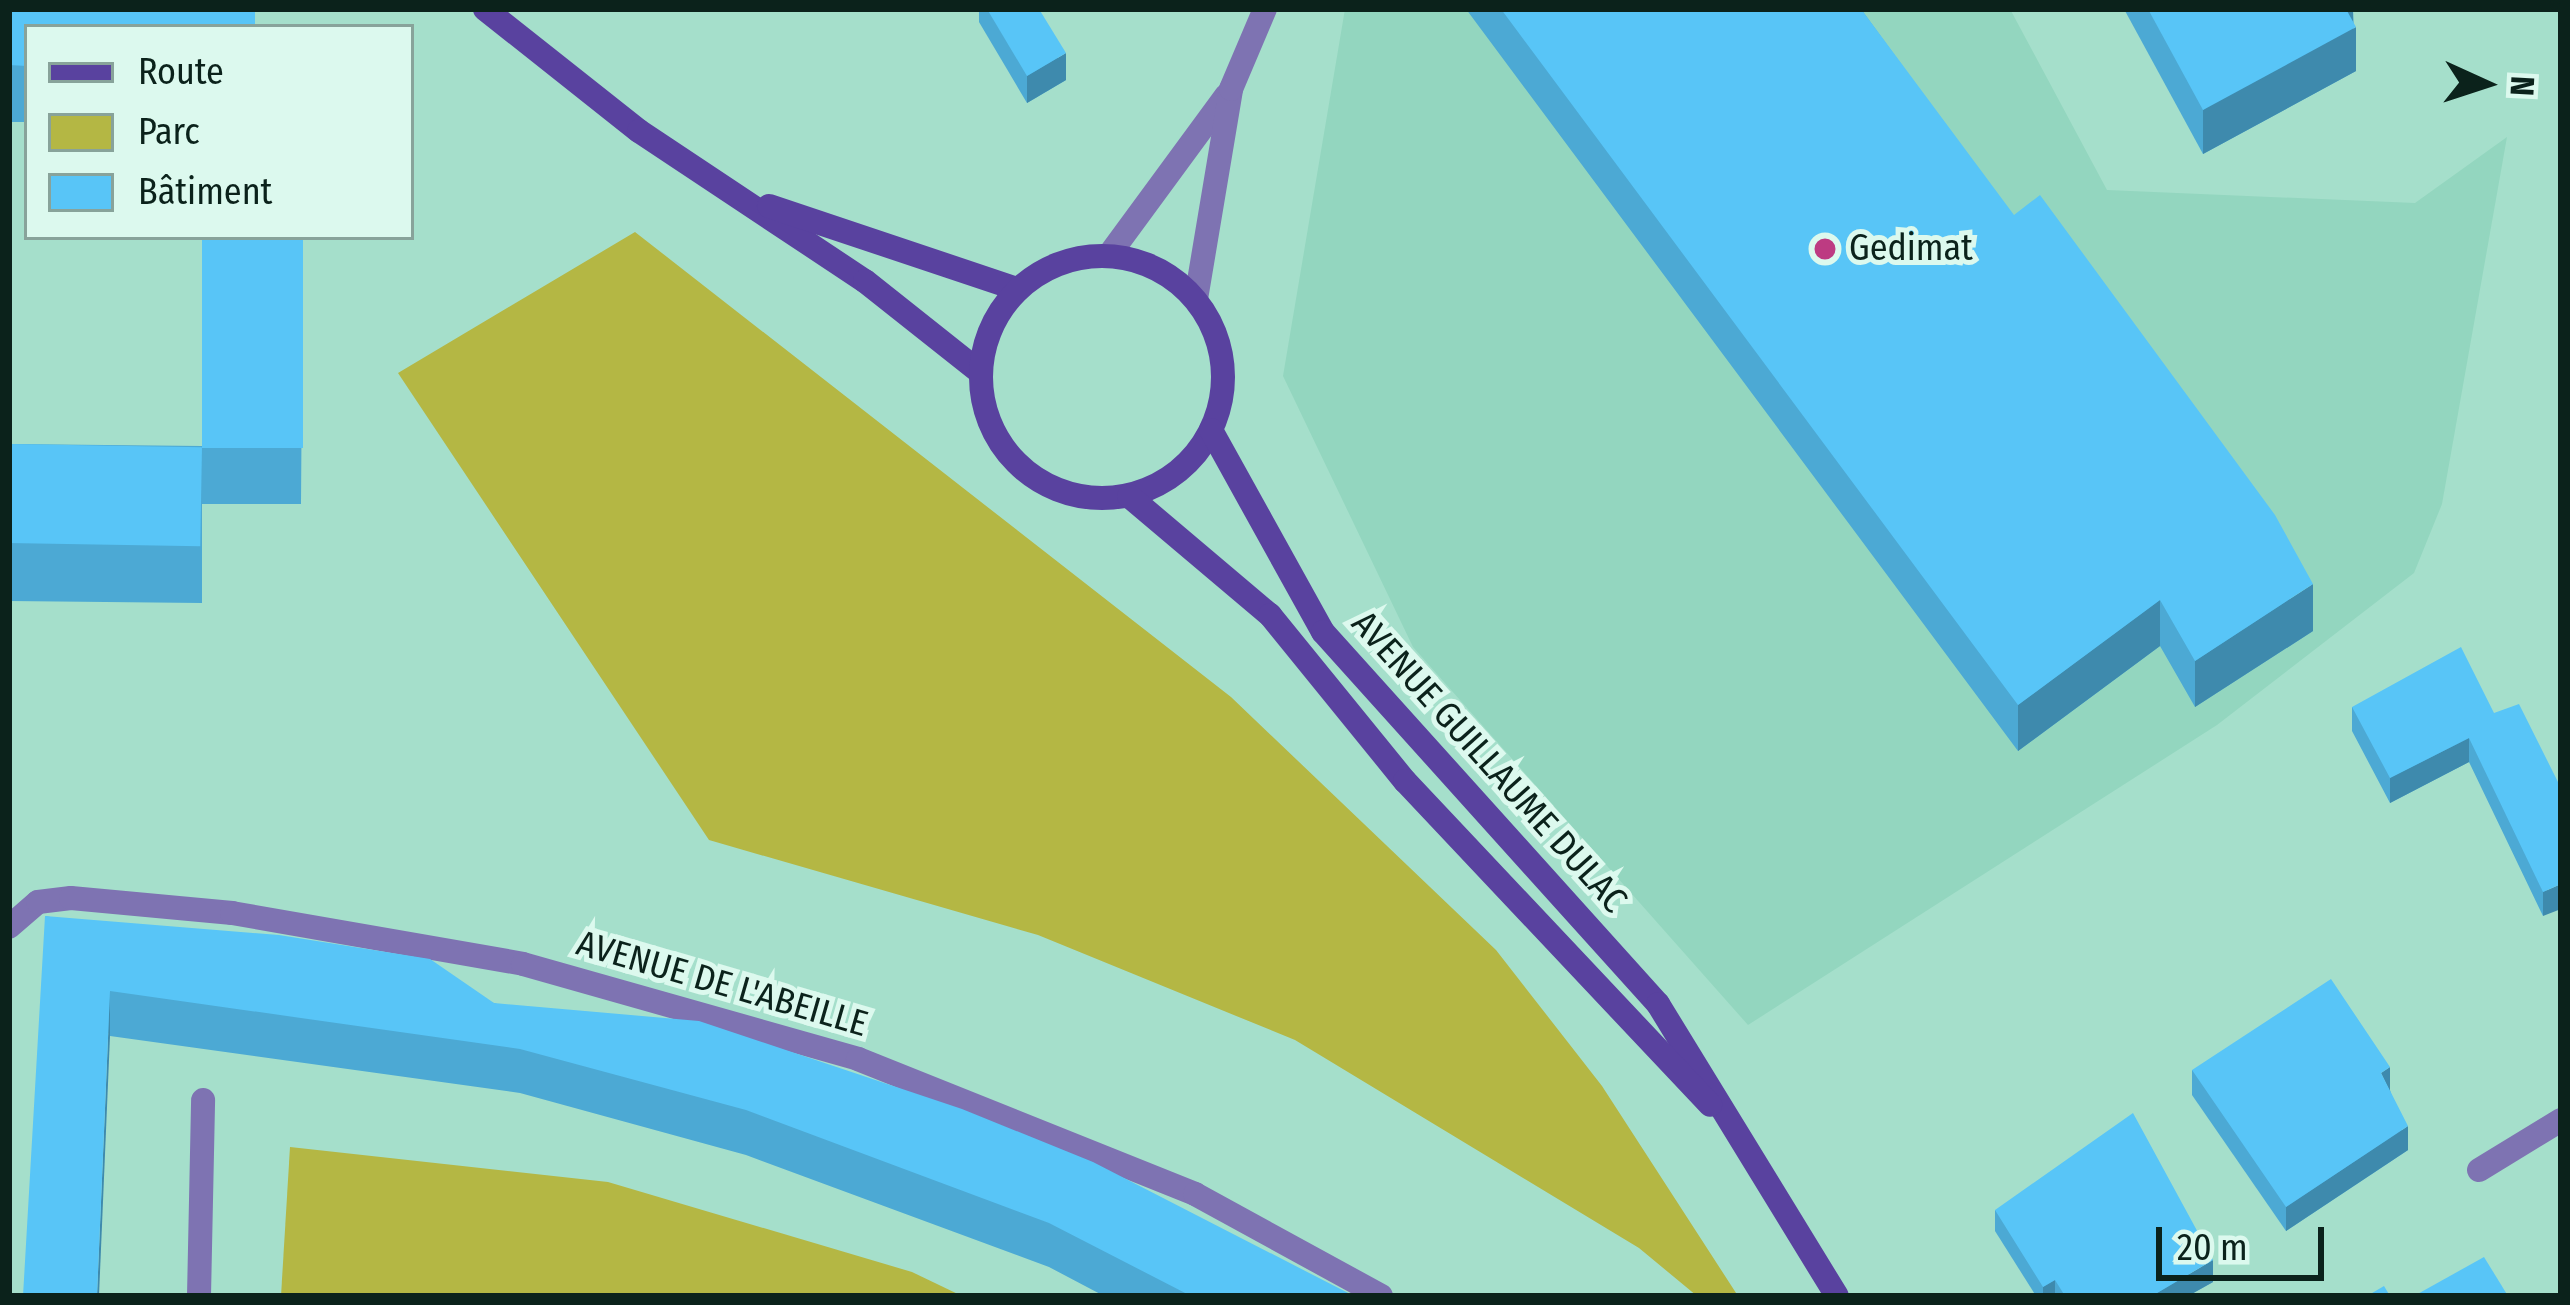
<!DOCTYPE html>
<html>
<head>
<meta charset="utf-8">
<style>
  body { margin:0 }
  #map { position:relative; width:2570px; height:1305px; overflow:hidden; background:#a5dfcb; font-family:"Fira Sans Condensed",sans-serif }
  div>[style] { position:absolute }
  .built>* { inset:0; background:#93d6bf }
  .green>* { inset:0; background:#b4b744 }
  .minor>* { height:24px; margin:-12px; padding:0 12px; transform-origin:12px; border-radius:12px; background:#7e73b2 }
  .secondary>* { height:24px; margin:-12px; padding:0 12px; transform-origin:12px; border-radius:12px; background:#59429f }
  .secondary>.ring { margin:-12px; padding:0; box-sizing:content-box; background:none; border:24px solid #59429f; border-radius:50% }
  .wall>* { inset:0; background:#4ca9d4 }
  .shaded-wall>* { inset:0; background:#3e8aad }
  .building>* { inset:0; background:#58c5f7; transform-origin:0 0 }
  .dots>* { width:33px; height:33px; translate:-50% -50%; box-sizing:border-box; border:6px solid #dcf9ee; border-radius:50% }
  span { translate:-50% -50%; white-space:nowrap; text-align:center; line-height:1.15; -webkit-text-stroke:10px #dcf9ee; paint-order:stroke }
  .poi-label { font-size:36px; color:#0b221b }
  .left { translate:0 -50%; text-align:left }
  .street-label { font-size:36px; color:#0b221b }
  .frame { position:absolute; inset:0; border:12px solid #0b221b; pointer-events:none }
  .legend { position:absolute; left:24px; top:24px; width:390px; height:216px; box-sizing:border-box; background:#dcf9ee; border:3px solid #88a39a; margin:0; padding:15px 21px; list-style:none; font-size:36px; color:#0b221b }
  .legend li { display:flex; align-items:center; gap:24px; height:60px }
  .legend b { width:60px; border:3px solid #88a39a }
  .north { position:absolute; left:2426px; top:24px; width:120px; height:120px; -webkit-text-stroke:9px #dcf9ee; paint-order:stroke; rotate:93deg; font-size:33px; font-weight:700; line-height:48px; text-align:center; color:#0b221b }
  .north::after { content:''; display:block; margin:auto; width:42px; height:54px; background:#0b221b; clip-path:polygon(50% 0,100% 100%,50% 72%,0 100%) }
  .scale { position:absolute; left:2156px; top:1227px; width:168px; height:54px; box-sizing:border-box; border:6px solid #0b221b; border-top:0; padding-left:15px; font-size:36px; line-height:42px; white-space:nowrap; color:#0b221b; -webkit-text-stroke:9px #dcf9ee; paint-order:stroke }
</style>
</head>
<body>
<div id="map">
  <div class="built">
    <div style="clip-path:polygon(1345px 9px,2010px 9px,2107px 190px,2415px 203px,2507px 137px,2442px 504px,2414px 573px,2217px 725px,1748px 1025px,1413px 647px,1283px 376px)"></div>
  </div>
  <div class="green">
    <div style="clip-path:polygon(635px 232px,1231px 697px,1496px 950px,1602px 1086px,1738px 1296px,1697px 1296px,1639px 1248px,1295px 1040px,1038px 935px,709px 840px,398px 373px)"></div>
    <div style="clip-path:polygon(290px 1147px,608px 1182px,912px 1272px,962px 1296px,281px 1296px)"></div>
  </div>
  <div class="minor">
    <div style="left:1109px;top:255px;width:197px;rotate:-53.7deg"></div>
    <div style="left:1196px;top:299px;width:213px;rotate:-80.5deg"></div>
    <div style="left:1231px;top:89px;width:87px;rotate:-67deg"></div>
    <div style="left:9px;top:927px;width:38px;rotate:-41deg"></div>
    <div style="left:38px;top:902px;width:33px;rotate:-7deg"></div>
    <div style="left:71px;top:898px;width:162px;rotate:5.3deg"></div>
    <div style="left:232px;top:913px;width:295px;rotate:9.9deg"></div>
    <div style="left:523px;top:964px;width:348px;rotate:15.8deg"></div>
    <div style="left:858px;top:1059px;width:363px;rotate:21.8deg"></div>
    <div style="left:1195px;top:1194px;width:212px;rotate:28.7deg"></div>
    <div style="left:2479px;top:1170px;width:96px;rotate:-31.4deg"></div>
    <div style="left:199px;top:1296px;width:196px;rotate:-88.8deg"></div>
  </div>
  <div class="secondary">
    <div style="left:485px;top:9px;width:196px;rotate:38.4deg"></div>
    <div style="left:639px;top:131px;width:271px;rotate:33.6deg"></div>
    <div style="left:865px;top:281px;width:147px;rotate:38.4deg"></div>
    <div style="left:769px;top:206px;width:262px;rotate:18.5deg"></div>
    <div class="ring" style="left:981px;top:256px;width:218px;height:218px"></div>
    <div style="left:1211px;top:430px;width:231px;rotate:61deg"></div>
    <div style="left:1323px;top:632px;width:501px;rotate:48deg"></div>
    <div style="left:1658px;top:1004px;width:342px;rotate:58.5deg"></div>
    <div style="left:1129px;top:496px;width:185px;rotate:40.2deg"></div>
    <div style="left:1270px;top:615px;width:214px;rotate:50.9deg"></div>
    <div style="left:1405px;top:781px;width:445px;rotate:46.7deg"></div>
  </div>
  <div class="wall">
    <div style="clip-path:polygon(9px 9px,27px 27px,27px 122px,9px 122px)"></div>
    <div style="clip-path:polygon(979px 9px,1039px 9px,1066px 80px,1027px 103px,979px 22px)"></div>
    <div style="clip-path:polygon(1466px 9px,1861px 9px,2313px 631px,2195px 707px,2160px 646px,2018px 751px)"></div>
    <div style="clip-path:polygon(2124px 9px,2353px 9px,2356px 71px,2203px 154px)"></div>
    <div style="clip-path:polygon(303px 237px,301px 504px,202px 504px,202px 603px,9px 601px,9px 444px,202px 446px)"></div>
    <div style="clip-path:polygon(2352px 707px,2494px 713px,2561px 788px,2543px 916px,2469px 762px,2390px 803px,2352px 731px)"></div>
    <div style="clip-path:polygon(45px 916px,494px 1003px,1354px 1296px,1104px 1296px,1049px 1267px,746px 1155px,520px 1093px,110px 1036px)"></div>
    <div style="clip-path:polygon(2192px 1070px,2390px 1090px,2408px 1150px,2286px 1231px,2192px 1095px)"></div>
    <div style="clip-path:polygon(1995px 1210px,2213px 1282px,2188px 1296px,2036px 1296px,1995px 1231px)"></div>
  </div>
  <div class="shaded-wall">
    <div style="clip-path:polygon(2338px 9px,2353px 9px,2353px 29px,2356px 27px,2356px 71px,2203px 154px,2203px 110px)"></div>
    <div style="clip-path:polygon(1066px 53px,1066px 80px,1027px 103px,1027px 76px)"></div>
    <div style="clip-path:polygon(2313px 584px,2313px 631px,2195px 707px,2195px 661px)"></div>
    <div style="clip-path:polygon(2160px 600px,2160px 646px,2018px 751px,2018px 705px)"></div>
    <div style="clip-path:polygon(2469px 738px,2469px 762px,2390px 803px,2390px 778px)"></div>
    <div style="clip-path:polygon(2561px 884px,2561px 909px,2543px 916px,2543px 892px)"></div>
    <div style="clip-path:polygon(110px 991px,110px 1036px,99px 1296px,97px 1296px)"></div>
    <div style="clip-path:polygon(2390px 1067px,2390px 1092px,2381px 1073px)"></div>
    <div style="clip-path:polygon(2408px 1126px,2408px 1150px,2286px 1231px,2286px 1207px)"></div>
    <div style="clip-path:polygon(2213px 1260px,2213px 1282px,2188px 1296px,2152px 1296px)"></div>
    <div style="clip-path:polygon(2055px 1280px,2055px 1296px,2043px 1296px,2043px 1287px)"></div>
  </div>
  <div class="building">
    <div style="clip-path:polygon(9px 9px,255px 9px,255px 27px,27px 27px,27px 66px,9px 65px)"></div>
    <div style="clip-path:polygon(987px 9px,1039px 9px,1066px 53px,1027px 76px)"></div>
    <div style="clip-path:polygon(1501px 9px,1861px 9px,2014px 215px,2040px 195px,2275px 515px,2313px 584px,2195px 661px,2160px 600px,2018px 705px)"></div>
    <div style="clip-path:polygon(2148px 9px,2346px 9px,2356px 27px,2203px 110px)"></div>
    <div style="left:202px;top:237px;width:101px;height:211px"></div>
    <div style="left:9px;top:444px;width:193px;height:99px;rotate:1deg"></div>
    <div style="clip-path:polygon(2461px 647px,2494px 713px,2519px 704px,2561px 788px,2561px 884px,2543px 892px,2469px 738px,2390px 778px,2352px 707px)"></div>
    <div style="clip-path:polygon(45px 916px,279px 935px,430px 959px,494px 1003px,699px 1021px,962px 1109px,1093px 1162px,1354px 1296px,1191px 1296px,1049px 1223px,746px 1110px,520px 1049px,110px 991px,97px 1296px,23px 1296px)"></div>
    <div style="clip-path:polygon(2331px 979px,2390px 1067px,2381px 1073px,2408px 1126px,2286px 1207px,2192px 1070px)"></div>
    <div style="clip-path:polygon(2133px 1113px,2213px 1260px,2152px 1296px,2065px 1296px,2055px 1280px,2043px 1287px,1995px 1210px)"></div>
    <div style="clip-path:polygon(2484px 1257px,2508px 1296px,2414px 1296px)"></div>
    <div style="clip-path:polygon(2384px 1286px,2390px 1296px,2367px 1296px)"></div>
  </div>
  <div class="dots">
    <div style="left:1825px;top:249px;background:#bd3b82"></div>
  </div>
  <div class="poi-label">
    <span class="left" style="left:1849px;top:249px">Gedimat</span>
  </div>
  <div class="street-label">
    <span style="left:1489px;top:762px;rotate:48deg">AVENUE GUILLAUME DULAC</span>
    <span style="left:722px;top:984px;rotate:16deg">AVENUE DE L'ABEILLE</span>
  </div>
  <div class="frame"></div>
  <ul class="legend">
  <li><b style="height:15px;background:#59429f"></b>Route</li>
  <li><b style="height:33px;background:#b4b744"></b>Parc</li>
  <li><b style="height:33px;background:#58c5f7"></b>Bâtiment</li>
  </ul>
  <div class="north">N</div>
  <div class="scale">20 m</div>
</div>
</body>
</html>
